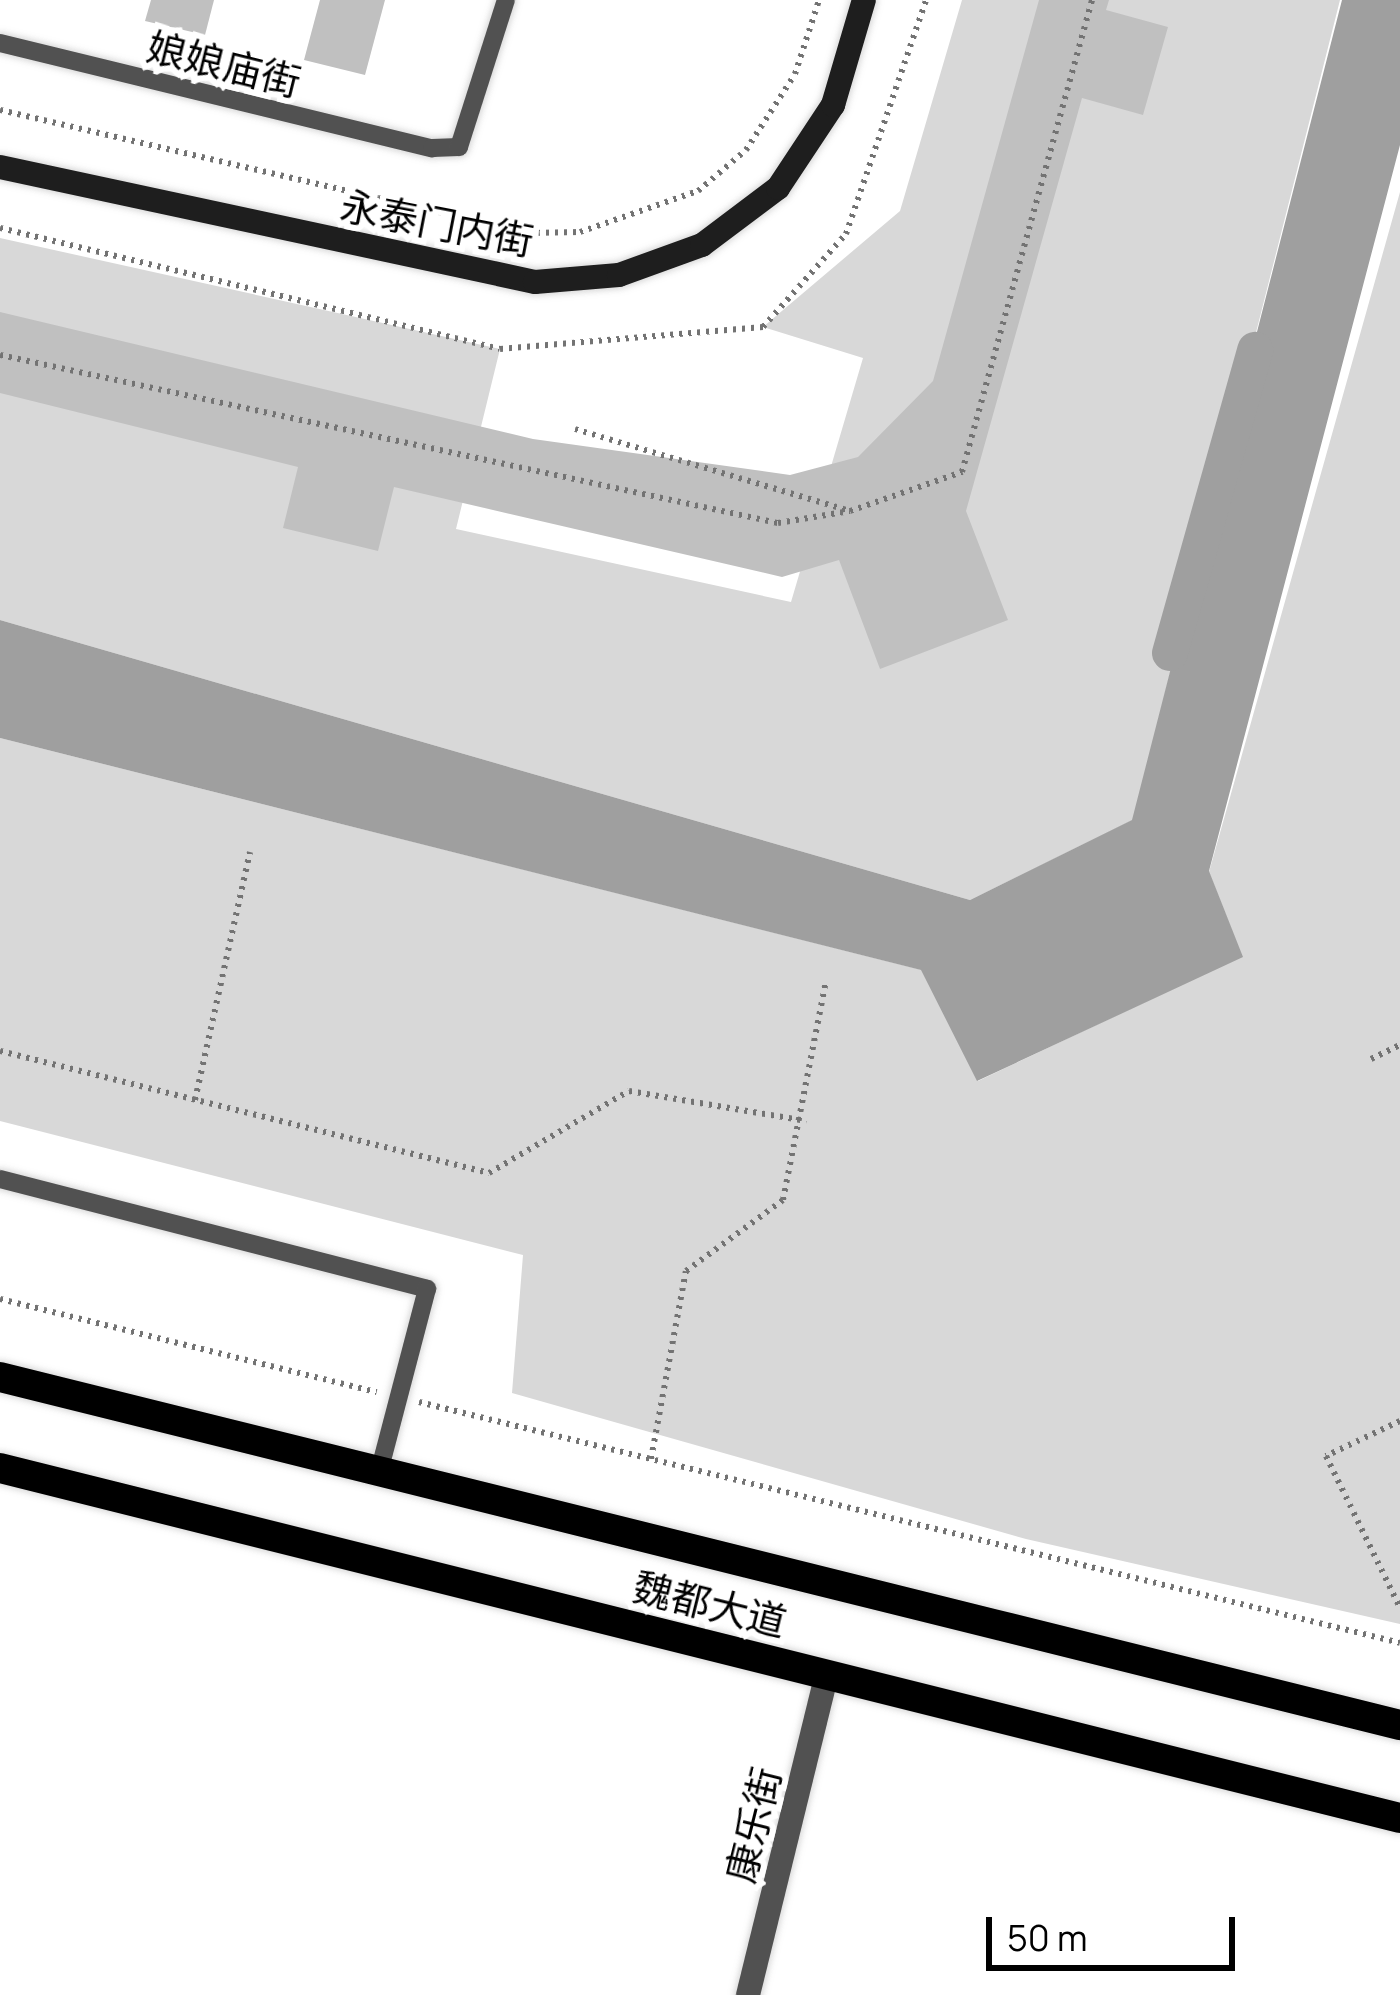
<!DOCTYPE html>
<html>
<head>
<meta charset="utf-8">
<style>
	body { margin:0 }
	#map { position:relative; width:1400px; height:1995px; overflow:hidden; background:#fff; font-family:Manrope,"Noto Sans SC",sans-serif }
	div>[style] { position:absolute }
	.green>* { inset:0; background:#d8d8d8 }
	.water>* { inset:0; background:#9f9f9f }
	.canal>* { height:36px; margin:-18px; padding:0 18px; transform-origin:18px; border-radius:18px; background:#9f9f9f }
	.building>* { inset:0; background:#c0c0c0 }
	.path>* { height:6px; margin-top:-3px; transform-origin:0; background:repeating-linear-gradient(90deg,#737373 0 3px,transparent 0 9px) }
	.roads { filter:drop-shadow(0 0 3px #dbdbdb) drop-shadow(0 0 3px #dbdbdb) }
	.service>* { height:18px; margin:-9px; padding:0 9px; transform-origin:9px; border-radius:9px; background:#515151 }
	.minor>* { height:24px; margin:-12px; padding:0 12px; transform-origin:12px; border-radius:12px; background:#515151 }
	.secondary>* { height:24px; margin:-12px; padding:0 12px; transform-origin:12px; border-radius:12px; background:#1e1e1e }
	.primary>* { height:30px; margin:-15px; padding:0 15px; transform-origin:15px; border-radius:15px; background:#000 }
	span { translate:-50% -50%; white-space:nowrap; text-align:center; line-height:1.15; -webkit-text-stroke:12px #fff; paint-order:stroke }
	.street-label { font-size:39px; color:#000 }
	.scale { position:absolute; left:986px; top:1917px; width:249px; height:54px; box-sizing:border-box; border:6px solid #000; border-top:0; padding-left:15px; font-size:36px; line-height:42px; white-space:nowrap; color:#000; -webkit-text-stroke:9px #fff; paint-order:stroke }
</style>
</head>
<body>
<div id="map">
	<div class="green">
		<i style="clip-path:polygon(962px 0,1340px 0,1133px 820px,970px 900px,0 620px,0 238px,500px 349px,456px 529px,791px 602px,863px 358px,763px 327px,900px 211px)"></i>
		<i style="clip-path:polygon(1400px 192px,1400px 1624px,1026px 1539px,512px 1393px,523px 1255px,0 1121px,0 738px,922px 970px,978px 1081px,1242px 956px,1209px 872px)"></i>
	</div>
	<div class="water">
		<i style="clip-path:polygon(1342px 0,1400px 0,1400px 145px,1209px 871px,1243px 957px,977px 1081px,921px 970px,0 738px,0 620px,970px 900px,1132px 820px)"></i>
	</div>
	<div class="canal">
		<i style="left:1170px;top:653px;width:315px;rotate:-74.3deg"></i>
	</div>
	<div class="building">
		<i style="clip-path:polygon(151px 0,214px 0,205px 35px,145px 21px)"></i>
		<i style="clip-path:polygon(320px 0,385px 0,365px 75px,304px 60px)"></i>
		<i style="clip-path:polygon(1039px 0,1109px 0,1106px 10px,1168px 27px,1143px 115px,1082px 98px,966px 511px,1008px 620px,880px 669px,839px 560px,782px 577px,394px 487px,378px 551px,283px 528px,298px 467px,0 393px,0 312px,533px 439px,790px 475px,858px 457px,933px 381px)"></i>
	</div>
	<div class="path">
		<i style="left:0;top:110px;width:542px;rotate:13.11deg"></i>
		<i style="left:528px;top:233px;width:52px;rotate:-1.1deg"></i>
		<i style="left:580px;top:232px;width:125px;rotate:-19.2deg"></i>
		<i style="left:698px;top:191px;width:63px;rotate:-40.5deg"></i>
		<i style="left:746px;top:150px;width:90px;rotate:-57.2deg"></i>
		<i style="left:795px;top:74px;width:78px;rotate:-72deg"></i>
		<i style="left:0;top:228px;width:514px;rotate:13.6deg"></i>
		<i style="left:500px;top:349px;width:264px;rotate:-4.8deg"></i>
		<i style="left:763px;top:327px;width:125px;rotate:-48.3deg"></i>
		<i style="left:846px;top:234px;width:247px;rotate:-71.1deg"></i>
		<i style="left:0;top:355px;width:796px;rotate:12.19deg"></i>
		<i style="left:778px;top:523px;width:73px;rotate:-9.5deg"></i>
		<i style="left:850px;top:511px;width:119px;rotate:-19.2deg"></i>
		<i style="left:962px;top:472px;width:490px;rotate:-74.6deg"></i>
		<i style="left:575px;top:429px;width:283px;rotate:16.6deg"></i>
		<i style="left:0;top:1051px;width:504px;rotate:14.01deg"></i>
		<i style="left:489px;top:1173px;width:162px;rotate:-30.4deg"></i>
		<i style="left:629px;top:1091px;width:180px;rotate:9.6deg"></i>
		<i style="left:1371px;top:1059px;width:32px;rotate:-26deg"></i>
		<i style="left:195px;top:1100px;width:254px;rotate:-77.5deg"></i>
		<i style="left:0;top:1299px;width:388px;rotate:13.9deg"></i>
		<i style="left:419px;top:1402px;width:1010px;rotate:13.8deg"></i>
		<i style="left:1400px;top:1421px;width:82px;rotate:154.7deg"></i>
		<i style="left:1326px;top:1456px;width:169px;rotate:64deg"></i>
		<i style="left:651px;top:1459px;width:191px;rotate:-79.5deg"></i>
		<i style="left:686px;top:1271px;width:120px;rotate:-36.2deg"></i>
		<i style="left:783px;top:1200px;width:223px;rotate:-78.9deg"></i>
		<i style="left:750px;top:1625px;width:28px;rotate:-73deg"></i>
	</div>
	<div class="roads">
		<div class="service">
			<i style="left:0;top:43px;width:445px;rotate:13.7deg"></i>
			<i style="left:432px;top:148px;width:27px;rotate:-2deg"></i>
			<i style="left:459px;top:147px;width:154px;rotate:-72.3deg"></i>
			<i style="left:0;top:1179px;width:441px;rotate:14.4deg"></i>
			<i style="left:427px;top:1289px;width:189px;rotate:104.7deg"></i>
		</div>
		<div class="minor">
			<i style="left:748px;top:1995px;width:332px;rotate:-76.2deg"></i>
		</div>
		<div class="secondary">
			<i style="left:0;top:167px;width:547px;rotate:12.13deg"></i>
			<i style="left:535px;top:282px;width:84px;rotate:-4.8deg"></i>
			<i style="left:619px;top:275px;width:88px;rotate:-19.9deg"></i>
			<i style="left:702px;top:245px;width:95px;rotate:-36.9deg"></i>
			<i style="left:778px;top:188px;width:100px;rotate:-56.5deg"></i>
			<i style="left:833px;top:105px;width:109px;rotate:-73.6deg"></i>
		</div>
		<div class="primary">
			<i style="left:0;top:1377px;width:1443px;rotate:13.96deg"></i>
			<i style="left:0;top:1468px;width:1443px;rotate:14.04deg"></i>
		</div>
	</div>
	<div class="street-label">
		<span style="left:224px;top:64px;rotate:14deg">娘娘庙街</span>
		<span style="left:437px;top:223px;rotate:11deg">永泰门内街</span>
		<span style="left:710px;top:1604px;rotate:14deg">魏都大道</span>
		<span style="left:753px;top:1825px;rotate:-76deg">康乐街</span>
	</div>
	<div class="scale">50 m</div>
</div>
</body>
</html>
